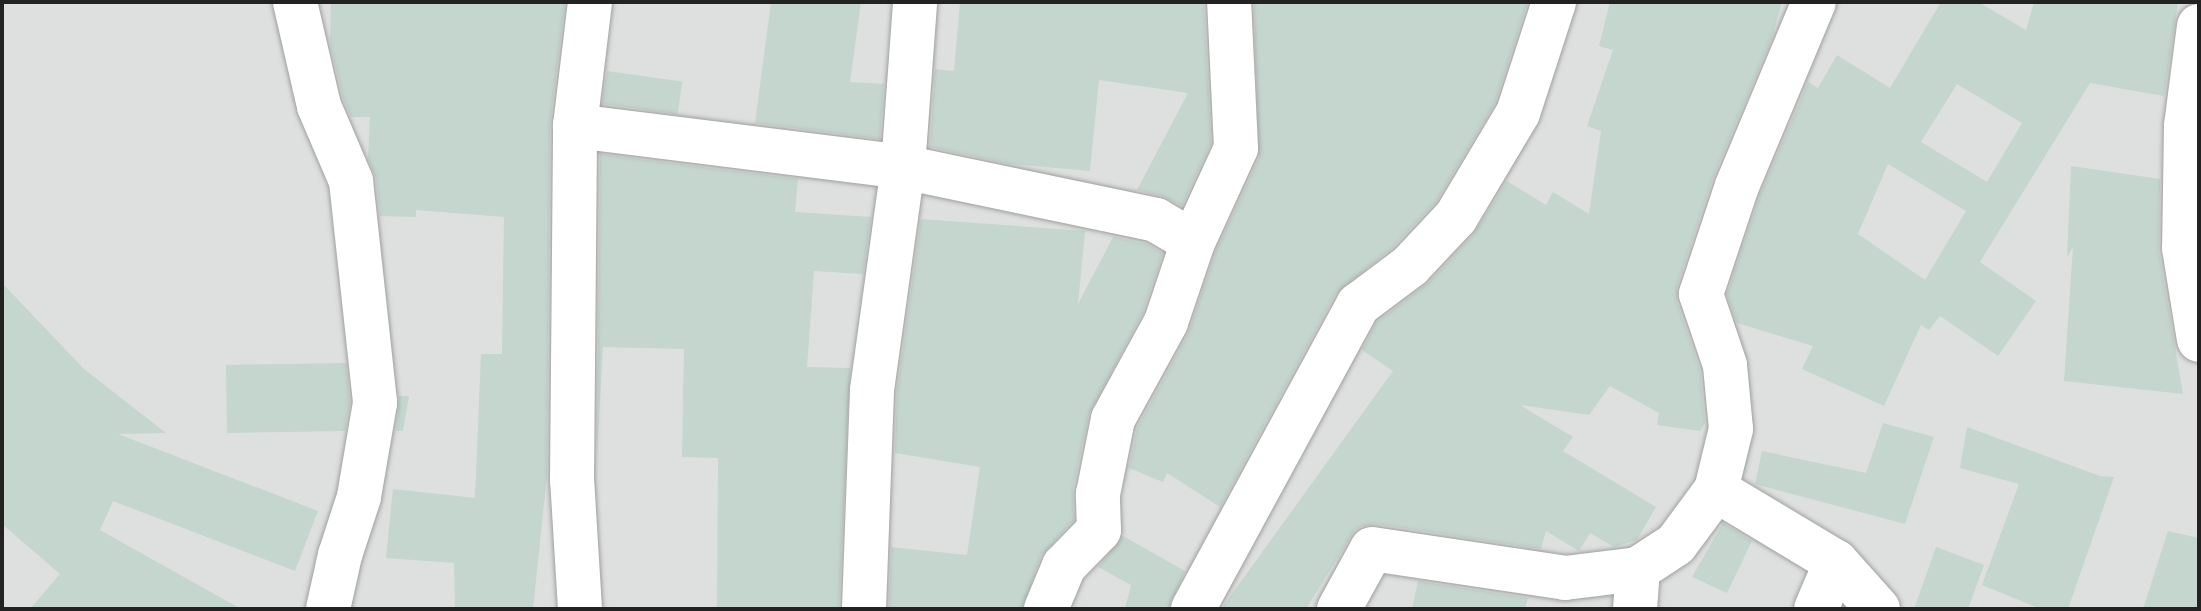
<!DOCTYPE html>
<html>
<head>
<meta charset="utf-8">
<style>
	body { margin:0 }
	#map { position:relative; width:2201px; height:611px; overflow:hidden; background:#e8f3f0; font-family:Barlow,sans-serif }
	div>[style] { position:absolute }
	.residential>* { inset:0; background:#dee0df; transform-origin:0 0 }
	.building>* { inset:0; background:#c4d6ce; transform-origin:0 0 }
	.roads { filter:drop-shadow(0 0 2px #9f9f9f) drop-shadow(0 0 2px #9f9f9f) }
	.minor>* { height:44px; margin:-22px; padding:0 22px; transform-origin:22px; border-radius:22px; background:#fff }
	span { translate:-50% -50%; white-space:nowrap; text-align:center; line-height:1.15; -webkit-text-stroke:7px #fff; paint-order:stroke }
	.frame { position:absolute; inset:0; border:4px solid #222; pointer-events:none }
</style>
</head>
<body>
<div id="map">
	<div class="residential">
		<i style="left:2px;top:2px;width:2197px;height:607px"></i>
	</div>
	<div class="building">
		<i style="clip-path:polygon(331px 2px,565px 2px,550px 126px,547px 475px,533px 609px,455px 609px,454px 563px,386px 558px,393px 489px,475px 498px,481px 354px,502px 354px,504px 217px,416px 210px,416px 217px,380px 216px,376px 178px,368px 158px,370px 117px,351px 117px,343px 98px,330px 42px)"></i>
		<i style="clip-path:polygon(771px 2px,861px 2px,850px 82px,884px 84px,880px 139px,755px 123px)"></i>
		<i style="clip-path:polygon(960px 2px,1204px 2px,1211px 143px,1182px 206px,1162px 196px,1137px 190px,1188px 93px,1099px 80px,1090px 171px,1010px 164px,930px 147px,935px 69px,954px 71px)"></i>
		<i style="clip-path:polygon(1254px 2px,1528px 2px,1495px 103px,1436px 202px,1393px 247px,1336px 293px,1220px 507px,1167px 473px,1163px 482px,1129px 468px,1137px 428px,1188px 334px,1216px 251px,1259px 158px)"></i>
		<i style="clip-path:polygon(1610px 2px,1782px 2px,1772px 38px,1713px 178px,1677px 286px,1677px 302px,1700px 370px,1705px 423px,1700px 431px,1657px 425px,1659px 413px,1610px 386px,1589px 415px,1520px 405px,1573px 437px,1563px 451px,1656px 507px,1637px 540px,1614px 547px,1590px 533px,1579px 551px,1546px 531px,1541px 549px,1376px 524px,1362px 526px,1355px 530px,1306px 609px,1221px 609px,1393px 371px,1362px 350px,1377px 322px,1428px 283px,1474px 234px,1507px 181px,1546px 205px,1553px 192px,1589px 214px,1601px 131px,1587px 126px,1613px 50px,1599px 46px)"></i>
		<i style="clip-path:polygon(evenodd,1941px 2px,1978px 2px,2026px 30px,2034px 2px,2178px 2px,2164px 96px,2090px 83px,1980px 262px,2036px 301px,1998px 356px,1940px 316px,1929px 330px,1921px 325px,1884px 406px,1802px 369px,1813px 346px,1737px 323px,1727px 294px,1760px 195px,1808px 82px,1818px 88px,1837px 55px,1890px 88px,1941px 2px,1957px 84px,2022px 123px,1987px 182px,1921px 142px,1957px 84px,1941px 2px,1888px 164px,1966px 211px,1925px 280px,1858px 234px,1888px 164px)"></i>
		<i style="left:607px;top:71px;width:76px;height:33px;rotate:8deg"></i>
		<i style="clip-path:polygon(600px 154px,798px 179px,795px 212px,871px 217px,863px 274px,814px 271px,807px 367px,850px 368px,839px 609px,717px 609px,718px 458px,682px 457px,684px 349px,603px 347px,597px 455px)"></i>
		<i style="clip-path:polygon(2071px 166px,2160px 179px,2159px 252px,2183px 394px,2064px 381px,2073px 247px,2067px 257px)"></i>
		<i style="clip-path:polygon(921px 219px,1085px 231px,1078px 304px,1113px 237px,1147px 244px,1163px 253px,1143px 312px,1089px 414px,1073px 489px,1074px 520px,1041px 556px,1022px 609px,889px 609px,891px 547px,967px 555px,980px 467px,895px 453px,897px 392px)"></i>
		<i style="clip-path:polygon(2px 283px,84px 369px,166px 433px,118px 434px,318px 511px,295px 571px,113px 501px,100px 530px,241px 609px,30px 609px,60px 574px,2px 524px)"></i>
		<i style="clip-path:polygon(346px 363px,350px 402px,345px 431px,227px 433px,226px 365px)"></i>
		<i style="clip-path:polygon(399px 396px,409px 396px,403px 431px,396px 431px)"></i>
		<i style="clip-path:polygon(1883px 423px,1934px 437px,1905px 524px,1755px 484px,1762px 451px,1866px 473px)"></i>
		<i style="clip-path:polygon(1967px 427px,2100px 476px,2114px 477px,2068px 609px,2041px 609px,1982px 585px,2019px 484px,1960px 468px)"></i>
		<i style="clip-path:polygon(1723px 523px,1752px 541px,1727px 593px,1692px 577px)"></i>
		<i style="clip-path:polygon(2168px 531px,2199px 538px,2199px 609px,2143px 609px)"></i>
		<i style="clip-path:polygon(1123px 536px,1185px 571px,1168px 609px,1125px 609px,1131px 585px,1098px 567px)"></i>
		<i style="clip-path:polygon(1936px 547px,1984px 565px,1968px 609px,1914px 609px)"></i>
		<i style="clip-path:polygon(1418px 581px,1528px 598px,1525px 609px,1412px 609px)"></i>
	</div>
	<div class="roads">
		<div class="minor">
			<i style="left:295px;top:2px;width:107px;rotate:77deg"></i>
			<i style="left:319px;top:106px;width:82px;rotate:66.9deg"></i>
			<i style="left:351px;top:181px;width:223px;rotate:83.8deg"></i>
			<i style="left:375px;top:403px;width:95px;rotate:99.7deg"></i>
			<i style="left:359px;top:497px;width:61px;rotate:108.1deg"></i>
			<i style="left:340px;top:555px;width:55px;rotate:102.5deg"></i>
			<i style="left:2199px;top:26px;width:101px;rotate:97.4deg"></i>
			<i style="left:2186px;top:126px;width:122px;rotate:90.9deg"></i>
			<i style="left:2184px;top:248px;width:93px;rotate:80.7deg"></i>
			<i style="left:575px;top:126px;width:331px;rotate:7.1deg"></i>
			<i style="left:903px;top:167px;width:258px;rotate:11.8deg"></i>
			<i style="left:1156px;top:220px;width:43px;rotate:30.7deg"></i>
			<i style="left:1716px;top:490px;width:140px;rotate:31deg"></i>
			<i style="left:1836px;top:562px;width:63px;rotate:48.2deg"></i>
			<i style="left:580px;top:609px;width:129px;rotate:-93.5deg"></i>
			<i style="left:572px;top:480px;width:354px;rotate:-89.5deg"></i>
			<i style="left:575px;top:126px;width:125px;rotate:-83.1deg"></i>
			<i style="left:864px;top:609px;width:219px;rotate:-87.9deg"></i>
			<i style="left:872px;top:390px;width:225px;rotate:-82.1deg"></i>
			<i style="left:903px;top:167px;width:165px;rotate:-85.8deg"></i>
			<i style="left:1046px;top:609px;width:47px;rotate:-67.3deg"></i>
			<i style="left:1064px;top:566px;width:50px;rotate:-45.8deg"></i>
			<i style="left:1099px;top:530px;width:36px;rotate:-92deg"></i>
			<i style="left:1098px;top:494px;width:76px;rotate:-78.7deg"></i>
			<i style="left:1113px;top:419px;width:111px;rotate:-61.3deg"></i>
			<i style="left:1166px;top:322px;width:84px;rotate:-71.4deg"></i>
			<i style="left:1193px;top:242px;width:103px;rotate:-65.4deg"></i>
			<i style="left:1236px;top:148px;width:146px;rotate:-92.7deg"></i>
			<i style="left:1193px;top:609px;width:346px;rotate:-61.5deg"></i>
			<i style="left:1358px;top:305px;width:65px;rotate:-36.9deg"></i>
			<i style="left:1410px;top:266px;width:67px;rotate:-46.8deg"></i>
			<i style="left:1456px;top:217px;width:121px;rotate:-59.2deg"></i>
			<i style="left:1518px;top:113px;width:117px;rotate:-72deg"></i>
			<i style="left:1339px;top:609px;width:68px;rotate:-61.2deg"></i>
			<i style="left:1372px;top:549px;width:195px;rotate:8.5deg"></i>
			<i style="left:1565px;top:578px;width:74px;rotate:-7deg"></i>
			<i style="left:1638px;top:569px;width:45px;rotate:-33.3deg"></i>
			<i style="left:1676px;top:544px;width:67px;rotate:-53.5deg"></i>
			<i style="left:1716px;top:490px;width:63px;rotate:-76.2deg"></i>
			<i style="left:1731px;top:429px;width:64px;rotate:-95.4deg"></i>
			<i style="left:1725px;top:365px;width:75px;rotate:-108.7deg"></i>
			<i style="left:1701px;top:294px;width:114px;rotate:-71.6deg"></i>
			<i style="left:1737px;top:186px;width:199px;rotate:-67.3deg"></i>
			<i style="left:1635px;top:609px;width:40px;rotate:-85.7deg"></i>
			<i style="left:1816px;top:609px;width:51px;rotate:-66.9deg"></i>
		</div>
	</div>
	<div class="frame"></div>
</div>
</body>
</html>
